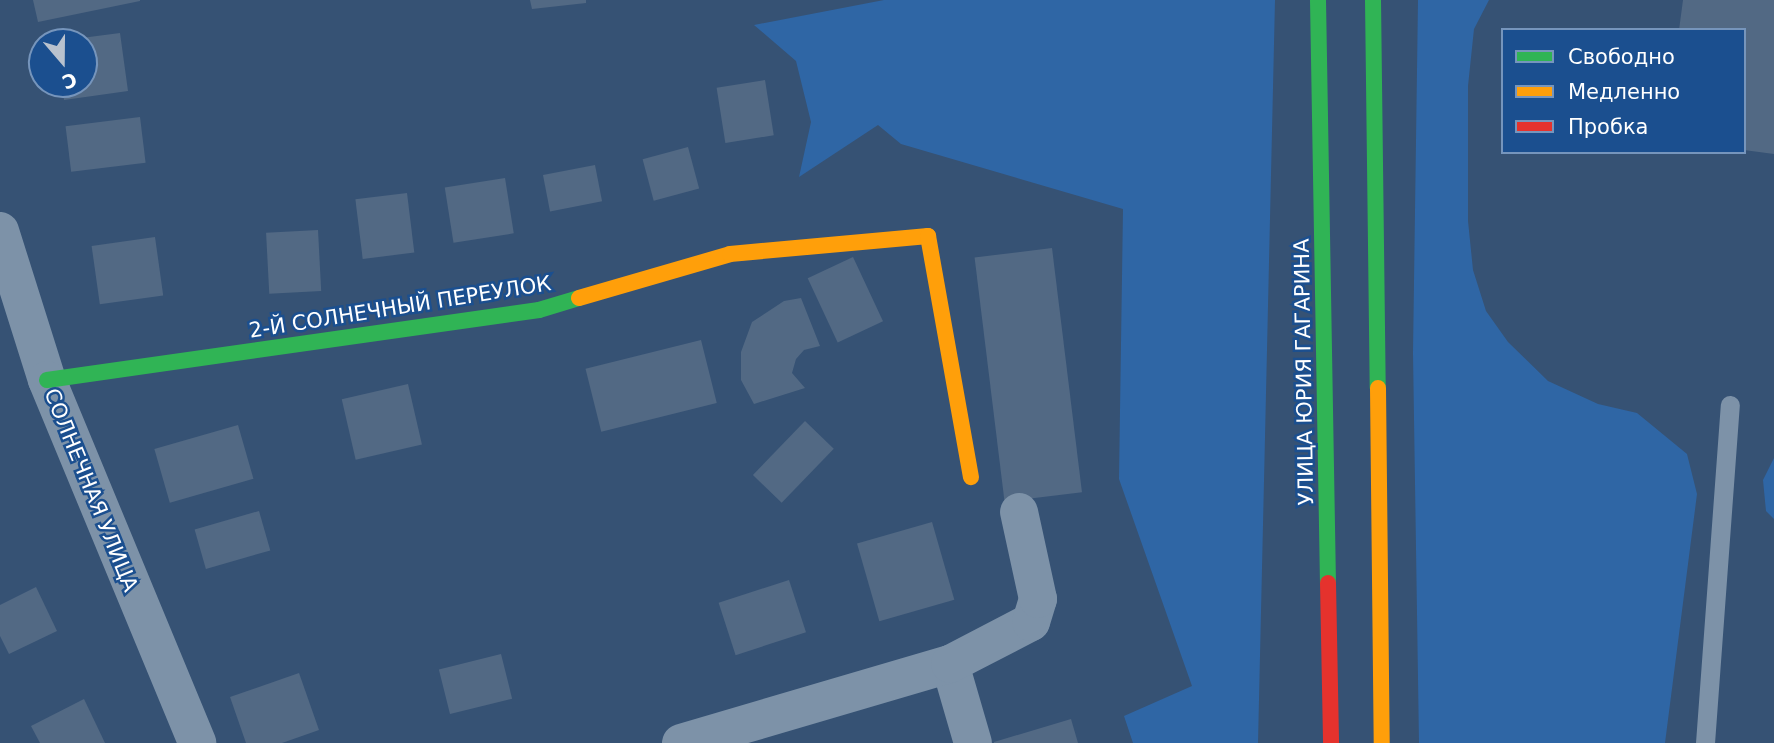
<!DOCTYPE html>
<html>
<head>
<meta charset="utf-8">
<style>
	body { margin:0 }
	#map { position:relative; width:1774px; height:743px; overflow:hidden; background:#365274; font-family:"DejaVu Sans",sans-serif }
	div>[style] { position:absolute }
	.green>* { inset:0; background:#2f66a5 }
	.building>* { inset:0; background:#526984; transform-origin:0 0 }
	.lane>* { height:19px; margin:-9.5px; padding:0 9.5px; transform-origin:9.5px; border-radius:9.5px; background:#7d92a8 }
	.street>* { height:38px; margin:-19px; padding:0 19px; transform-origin:19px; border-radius:19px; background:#7d92a8 }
	.fast>* { height:16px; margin:-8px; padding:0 8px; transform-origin:8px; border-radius:8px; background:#30b455 }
	.slow>* { height:16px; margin:-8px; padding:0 8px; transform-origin:8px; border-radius:8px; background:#ff9f0a }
	.jam>* { height:16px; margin:-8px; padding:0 8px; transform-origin:8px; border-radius:8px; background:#e5322d }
	span { translate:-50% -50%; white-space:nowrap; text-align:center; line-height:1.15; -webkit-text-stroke:5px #1b4f8f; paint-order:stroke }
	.street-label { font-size:21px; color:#fff }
	.legend { position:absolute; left:1501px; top:28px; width:245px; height:126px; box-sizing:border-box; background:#1b4f8f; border:2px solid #7695bc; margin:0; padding:9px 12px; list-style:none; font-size:21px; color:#fff }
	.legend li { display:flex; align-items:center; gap:14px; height:35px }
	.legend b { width:35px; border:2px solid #7695bc }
	.north { position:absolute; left:28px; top:28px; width:70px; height:70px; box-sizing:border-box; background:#1b4f8f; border:2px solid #7695bc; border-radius:50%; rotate:160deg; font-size:19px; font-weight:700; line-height:28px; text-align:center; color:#fff }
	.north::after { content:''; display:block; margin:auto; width:24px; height:32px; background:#b9c2ce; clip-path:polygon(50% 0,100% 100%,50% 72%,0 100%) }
</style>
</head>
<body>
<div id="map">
	<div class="green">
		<i style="clip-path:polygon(884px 0,1275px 0,1258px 743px,1133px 743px,1124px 716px,1192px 686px,1119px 479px,1123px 209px,901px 144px,878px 125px,799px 177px,811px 122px,796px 61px,754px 25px)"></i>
		<i style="clip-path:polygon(1418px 0,1489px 0,1474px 29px,1468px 86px,1468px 221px,1473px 270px,1486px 311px,1508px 342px,1548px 381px,1598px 404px,1637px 413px,1687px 454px,1697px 494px,1665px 743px,1419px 743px,1413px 353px)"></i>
		<i style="clip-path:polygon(1774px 458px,1774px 519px,1766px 511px,1763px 480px)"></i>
	</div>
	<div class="building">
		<i style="clip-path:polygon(33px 0,140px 0,140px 1px,38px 22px)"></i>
		<i style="clip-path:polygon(530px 0,586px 0,586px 3px,532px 9px)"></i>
		<i style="clip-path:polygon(1683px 0,1774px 0,1774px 154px,1744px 150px,1744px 30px,1679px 30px)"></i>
		<i style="clip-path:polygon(120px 33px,128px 91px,64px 100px,62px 84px,84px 84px,84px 42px,66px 40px)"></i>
		<i style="left:765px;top:80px;width:56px;height:49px;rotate:81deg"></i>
		<i style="left:140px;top:117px;width:46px;height:75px;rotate:83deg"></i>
		<i style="left:688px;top:147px;width:43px;height:47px;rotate:75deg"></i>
		<i style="left:595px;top:165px;width:37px;height:53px;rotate:79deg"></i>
		<i style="left:505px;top:178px;width:56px;height:61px;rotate:81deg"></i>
		<i style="left:407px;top:193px;width:60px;height:52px;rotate:83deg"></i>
		<i style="left:318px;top:230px;width:61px;height:52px;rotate:87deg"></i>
		<i style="left:155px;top:237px;width:59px;height:64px;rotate:82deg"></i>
		<i style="left:1052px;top:248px;width:246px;height:78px;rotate:83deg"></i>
		<i style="left:853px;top:257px;width:71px;height:50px;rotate:65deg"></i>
		<i style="clip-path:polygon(801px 298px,820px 346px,804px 350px,796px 359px,792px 373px,805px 388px,754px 404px,741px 380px,741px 352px,752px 322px,784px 301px)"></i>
		<i style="left:701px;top:340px;width:65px;height:119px;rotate:76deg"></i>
		<i style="left:408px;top:384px;width:62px;height:68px;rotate:77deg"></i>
		<i style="left:805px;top:421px;width:40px;height:75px;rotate:44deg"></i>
		<i style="left:238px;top:425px;width:56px;height:87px;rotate:74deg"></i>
		<i style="left:259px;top:511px;width:41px;height:67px;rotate:74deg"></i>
		<i style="left:932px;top:522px;width:81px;height:78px;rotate:74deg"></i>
		<i style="left:789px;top:580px;width:55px;height:74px;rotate:72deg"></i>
		<i style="clip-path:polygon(36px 587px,57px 631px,9px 654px,0 636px,0 605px)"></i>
		<i style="left:501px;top:654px;width:46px;height:64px;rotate:76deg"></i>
		<i style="clip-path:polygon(299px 673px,319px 730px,282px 743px,246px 743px,230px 697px)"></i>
		<i style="clip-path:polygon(84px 699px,105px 743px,40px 743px,31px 726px)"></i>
		<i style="clip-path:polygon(1071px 719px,1078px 743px,994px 743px,994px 742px)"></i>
	</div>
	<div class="lane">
		<i style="left:1705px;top:743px;width:339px;rotate:-85.8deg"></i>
	</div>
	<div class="street">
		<i style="left:0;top:231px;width:156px;rotate:72.5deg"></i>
		<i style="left:47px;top:380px;width:393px;rotate:67.5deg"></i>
		<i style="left:950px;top:664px;width:82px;rotate:73.8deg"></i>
		<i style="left:681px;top:743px;width:280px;rotate:-16.4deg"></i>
		<i style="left:950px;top:664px;width:91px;rotate:-27.4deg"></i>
		<i style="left:1031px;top:622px;width:24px;rotate:-73deg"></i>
		<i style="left:1038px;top:599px;width:89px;rotate:-102.3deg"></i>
	</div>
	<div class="fast">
		<i style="left:1318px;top:0;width:583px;rotate:89.02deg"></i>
		<i style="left:1373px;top:0;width:388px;rotate:89.3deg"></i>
		<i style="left:47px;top:380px;width:497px;rotate:-8.1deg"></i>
		<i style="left:539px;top:310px;width:42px;rotate:-16.7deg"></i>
	</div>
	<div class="slow">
		<i style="left:579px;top:298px;width:157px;rotate:-16.2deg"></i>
		<i style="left:730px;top:254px;width:199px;rotate:-5.2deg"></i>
		<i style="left:928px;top:236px;width:245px;rotate:79.9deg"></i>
		<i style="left:1378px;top:388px;width:355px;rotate:89.4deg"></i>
	</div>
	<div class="jam">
		<i style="left:1328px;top:583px;width:160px;rotate:88.9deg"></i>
	</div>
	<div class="street-label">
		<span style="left:400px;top:307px;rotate:-9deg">2-Й СОЛНЕЧНЫЙ ПЕРЕУЛОК</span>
		<span style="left:1304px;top:372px;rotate:-91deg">УЛИЦА ЮРИЯ ГАГАРИНА</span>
		<span style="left:91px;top:490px;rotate:68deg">СОЛНЕЧНАЯ УЛИЦА</span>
	</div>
	<ul class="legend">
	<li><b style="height:9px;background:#30b455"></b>Свободно</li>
	<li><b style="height:9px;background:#ff9f0a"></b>Медленно</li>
	<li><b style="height:9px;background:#e5322d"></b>Пробка</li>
	</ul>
	<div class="north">С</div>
</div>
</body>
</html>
